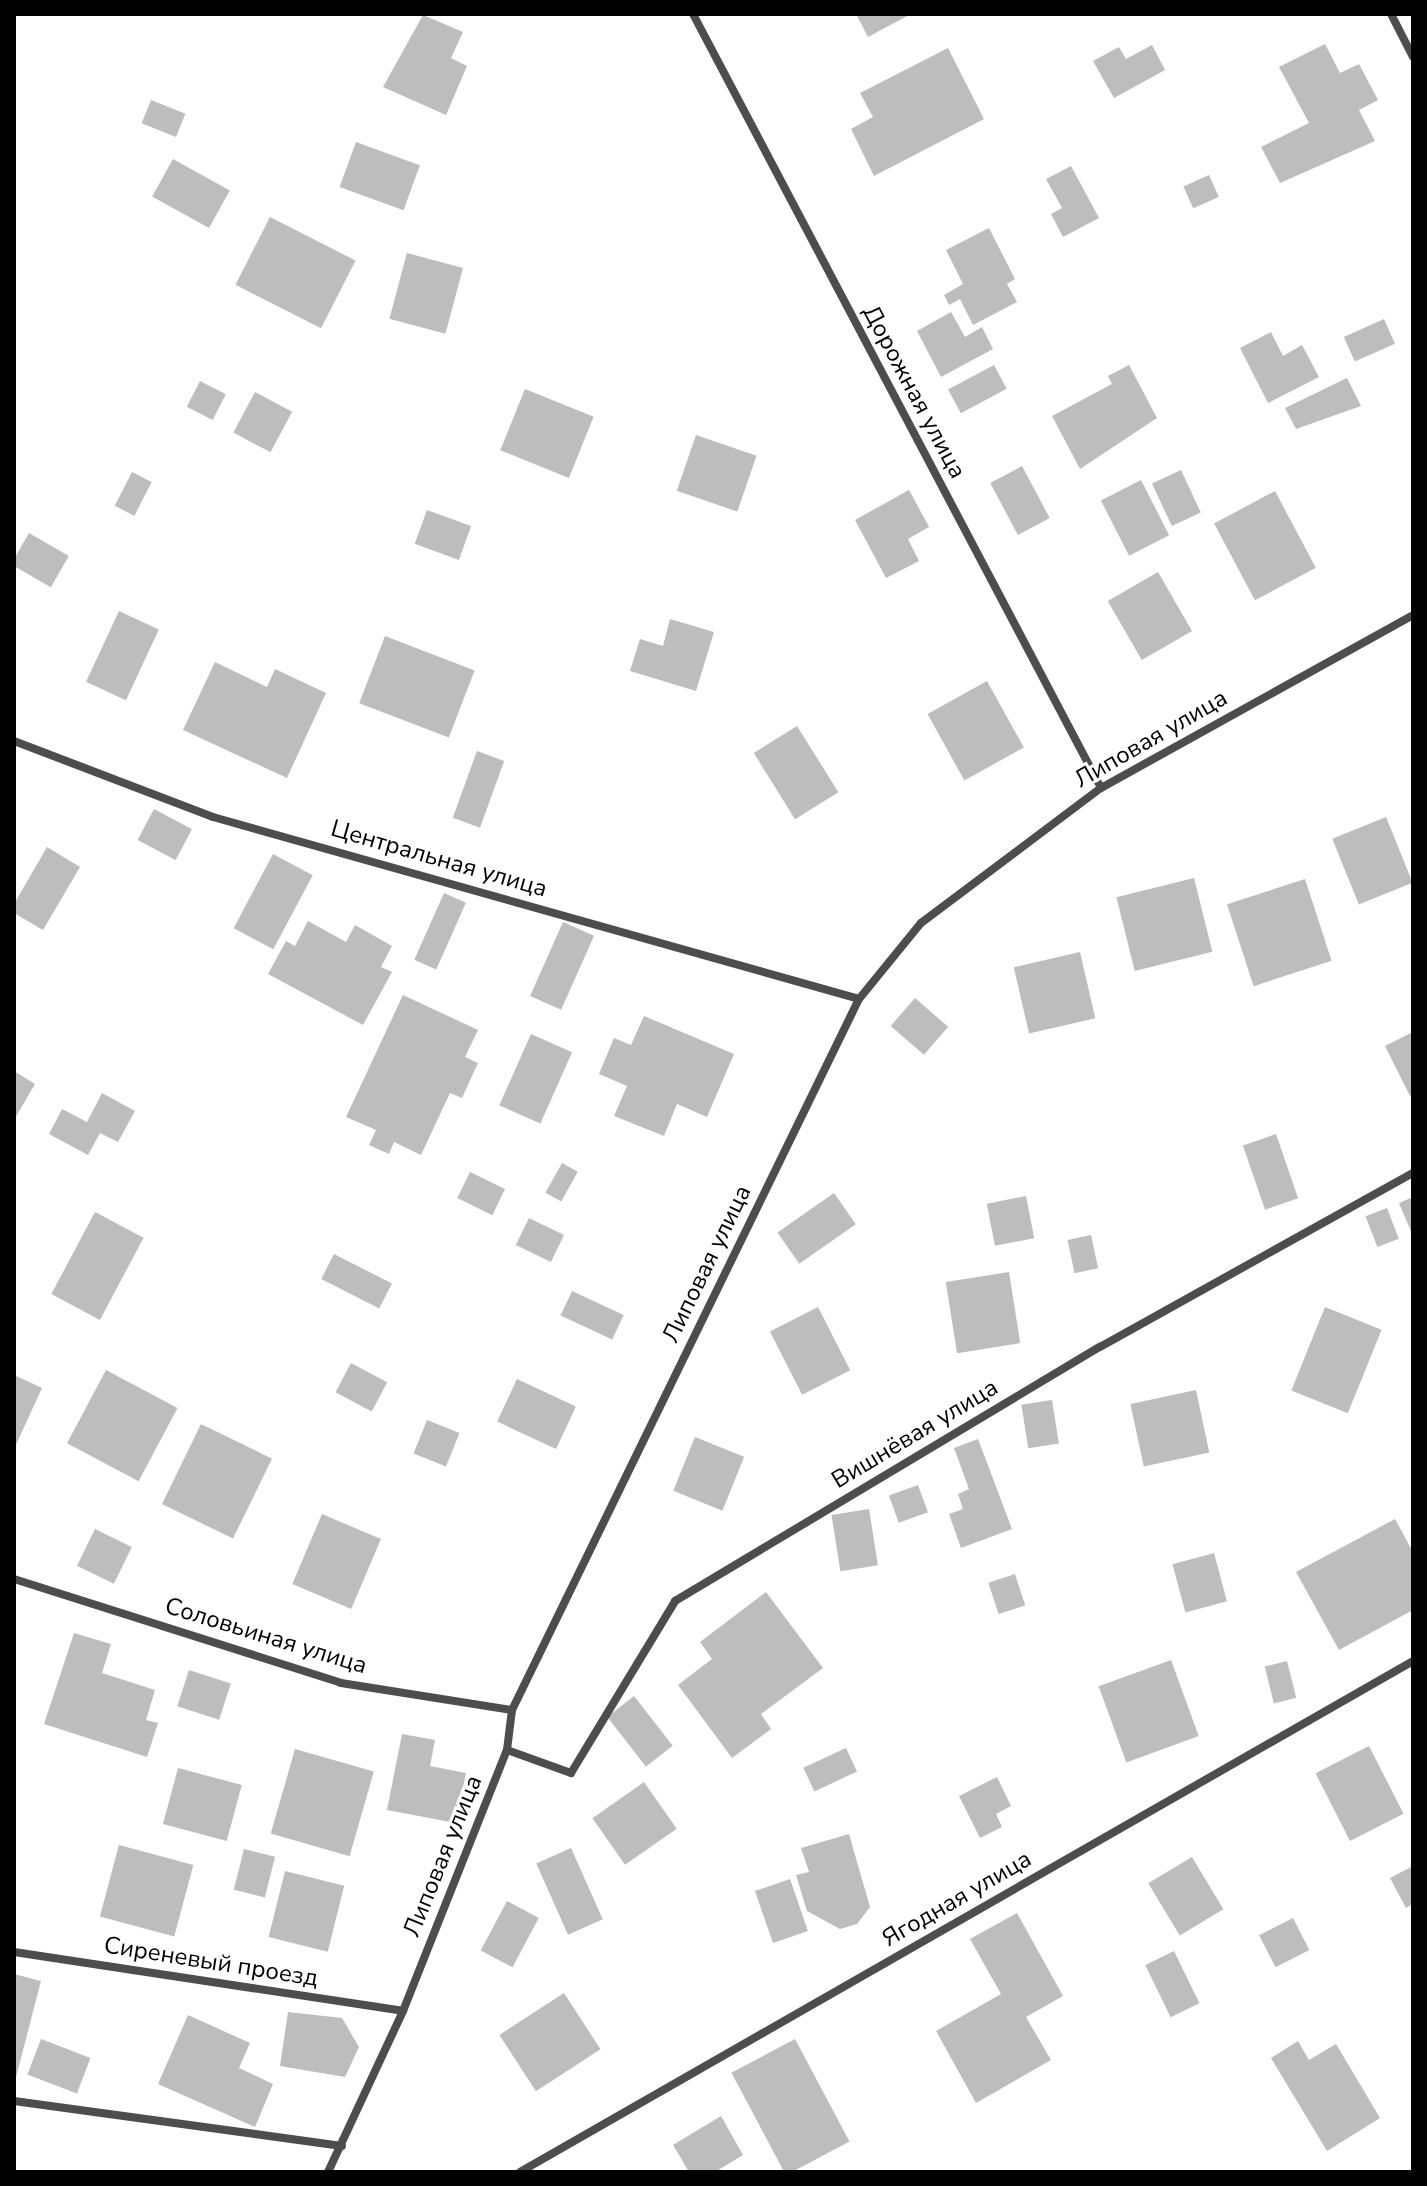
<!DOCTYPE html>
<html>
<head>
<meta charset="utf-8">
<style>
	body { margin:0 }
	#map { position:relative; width:1427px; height:2186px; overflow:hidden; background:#fff; font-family:"Nunito Sans",sans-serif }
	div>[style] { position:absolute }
	.building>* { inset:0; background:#bdbdbd; transform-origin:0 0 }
	.street>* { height:8px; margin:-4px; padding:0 4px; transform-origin:4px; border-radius:4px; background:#4d4d4d }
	span { translate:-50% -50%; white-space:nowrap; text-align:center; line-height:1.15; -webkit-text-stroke:6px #fff; paint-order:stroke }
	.street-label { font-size:24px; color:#000 }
	.frame { position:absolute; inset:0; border:16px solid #000; pointer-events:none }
</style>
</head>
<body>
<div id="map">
	<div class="building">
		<i style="clip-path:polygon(856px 14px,911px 14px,868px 37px)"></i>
		<i style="clip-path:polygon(423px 15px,463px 32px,451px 58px,467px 66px,446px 115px,383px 87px)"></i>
		<i style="clip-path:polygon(1325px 44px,1340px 73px,1359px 64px,1378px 100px,1359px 110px,1375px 141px,1280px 183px,1261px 147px,1309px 123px,1279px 67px)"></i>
		<i style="clip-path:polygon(1152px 45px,1165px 70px,1114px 98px,1093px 61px,1119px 47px,1126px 59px)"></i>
		<i style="clip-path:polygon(948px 48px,984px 119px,874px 176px,851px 129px,873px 117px,860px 93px)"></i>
		<i style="left:151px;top:100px;width:37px;height:25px;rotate:22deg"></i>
		<i style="left:356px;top:142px;width:68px;height:48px;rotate:20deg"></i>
		<i style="left:173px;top:159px;width:65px;height:43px;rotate:29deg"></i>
		<i style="clip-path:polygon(1071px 166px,1099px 218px,1063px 237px,1051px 214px,1062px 208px,1046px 179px)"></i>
		<i style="left:1209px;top:175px;width:24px;height:28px;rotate:66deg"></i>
		<i style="left:270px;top:217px;width:96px;height:76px;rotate:27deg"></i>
		<i style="clip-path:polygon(989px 228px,1015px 279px,1007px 284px,1017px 302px,973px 325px,960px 299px,949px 305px,944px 295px,963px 284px,946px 250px)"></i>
		<i style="left:407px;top:253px;width:58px;height:68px;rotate:15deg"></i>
		<i style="clip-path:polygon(951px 312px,965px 337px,982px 327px,993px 349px,941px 377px,917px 331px)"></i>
		<i style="left:1384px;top:319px;width:27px;height:44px;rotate:66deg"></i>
		<i style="clip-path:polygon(1271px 332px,1283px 356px,1302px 345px,1319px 377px,1268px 403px,1240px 348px)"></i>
		<i style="left:994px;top:365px;width:27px;height:52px;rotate:62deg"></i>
		<i style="clip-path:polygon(1129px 365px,1157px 418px,1080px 469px,1052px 416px,1112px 384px,1108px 376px)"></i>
		<i style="clip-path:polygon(1347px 378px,1361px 406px,1296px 429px,1285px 408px)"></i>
		<i style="left:200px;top:381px;width:29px;height:29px;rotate:27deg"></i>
		<i style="left:525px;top:389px;width:74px;height:66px;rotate:22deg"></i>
		<i style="left:255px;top:392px;width:42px;height:46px;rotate:28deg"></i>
		<i style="left:696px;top:435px;width:64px;height:59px;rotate:19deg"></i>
		<i style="left:1022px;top:466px;width:59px;height:36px;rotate:62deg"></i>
		<i style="left:1181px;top:470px;width:47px;height:32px;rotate:65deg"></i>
		<i style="left:132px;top:472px;width:22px;height:38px;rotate:27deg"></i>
		<i style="left:1141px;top:480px;width:62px;height:45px;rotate:63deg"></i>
		<i style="clip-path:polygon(909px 490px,929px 527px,908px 539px,919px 561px,886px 578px,855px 520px)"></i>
		<i style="left:1275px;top:491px;width:87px;height:69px;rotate:62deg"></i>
		<i style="left:427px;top:510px;width:47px;height:36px;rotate:20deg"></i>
		<i style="left:29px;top:533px;width:46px;height:36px;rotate:30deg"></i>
		<i style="left:1158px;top:572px;width:68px;height:58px;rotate:60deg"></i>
		<i style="left:119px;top:611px;width:44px;height:78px;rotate:25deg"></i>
		<i style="clip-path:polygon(670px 619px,714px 632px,696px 691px,630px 671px,640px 639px,663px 646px)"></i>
		<i style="left:385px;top:636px;width:96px;height:72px;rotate:21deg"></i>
		<i style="clip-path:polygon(215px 662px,267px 687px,275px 669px,326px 693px,287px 778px,183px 730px)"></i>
		<i style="left:987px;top:681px;width:76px;height:68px;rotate:61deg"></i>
		<i style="left:797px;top:726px;width:78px;height:51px;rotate:58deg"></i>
		<i style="left:477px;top:751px;width:29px;height:71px;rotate:20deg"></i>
		<i style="left:154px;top:809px;width:43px;height:35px;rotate:28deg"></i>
		<i style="left:1386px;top:817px;width:71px;height:58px;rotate:68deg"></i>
		<i style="clip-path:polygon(47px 847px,80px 867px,43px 930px,14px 913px,14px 904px)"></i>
		<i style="left:273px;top:854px;width:45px;height:84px;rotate:28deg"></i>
		<i style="left:1194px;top:878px;width:76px;height:80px;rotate:76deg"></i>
		<i style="left:1305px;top:879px;width:86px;height:82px;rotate:72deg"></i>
		<i style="left:444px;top:893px;width:24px;height:73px;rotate:24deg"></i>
		<i style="clip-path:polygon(308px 921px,346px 942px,355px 925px,392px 946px,381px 967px,392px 972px,363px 1025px,268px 974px,286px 941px,295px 946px)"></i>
		<i style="left:563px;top:922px;width:34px;height:81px;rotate:24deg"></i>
		<i style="left:1080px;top:952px;width:68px;height:68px;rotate:77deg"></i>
		<i style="clip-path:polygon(403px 995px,478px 1030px,465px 1057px,478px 1063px,462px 1098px,450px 1093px,421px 1155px,394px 1142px,389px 1154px,369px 1145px,376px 1130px,346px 1117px)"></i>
		<i style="left:915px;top:998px;width:44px;height:37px;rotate:41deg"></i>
		<i style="clip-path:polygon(644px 1016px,734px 1054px,707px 1117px,677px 1104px,664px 1136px,614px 1116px,627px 1086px,599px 1074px,614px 1038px,631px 1045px)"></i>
		<i style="clip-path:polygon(1413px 1032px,1413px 1094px,1410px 1096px,1385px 1046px)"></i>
		<i style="left:531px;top:1034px;width:45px;height:78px;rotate:24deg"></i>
		<i style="clip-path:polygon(14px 1071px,35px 1084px,14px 1120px)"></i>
		<i style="clip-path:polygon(102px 1093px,135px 1111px,118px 1142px,100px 1133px,88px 1155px,49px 1134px,62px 1109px,87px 1122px)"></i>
		<i style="left:1276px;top:1134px;width:68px;height:35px;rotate:71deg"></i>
		<i style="left:562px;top:1163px;width:18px;height:34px;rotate:29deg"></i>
		<i style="left:470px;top:1172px;width:39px;height:29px;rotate:26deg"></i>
		<i style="left:834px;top:1193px;width:38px;height:69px;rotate:55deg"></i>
		<i style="left:1026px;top:1196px;width:43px;height:40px;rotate:79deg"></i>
		<i style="clip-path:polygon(1413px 1197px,1413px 1236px,1399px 1203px)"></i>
		<i style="left:1387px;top:1208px;width:33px;height:23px;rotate:69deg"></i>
		<i style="left:95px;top:1212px;width:55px;height:93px;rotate:28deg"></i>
		<i style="left:529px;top:1218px;width:39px;height:30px;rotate:26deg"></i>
		<i style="left:1091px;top:1235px;width:34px;height:24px;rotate:78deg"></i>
		<i style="left:334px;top:1254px;width:65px;height:28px;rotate:27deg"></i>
		<i style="left:1009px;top:1272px;width:72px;height:64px;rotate:81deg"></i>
		<i style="left:572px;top:1291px;width:57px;height:27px;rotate:25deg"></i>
		<i style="left:818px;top:1307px;width:71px;height:54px;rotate:63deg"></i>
		<i style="left:1325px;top:1307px;width:61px;height:90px;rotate:22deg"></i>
		<i style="left:351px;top:1363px;width:41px;height:33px;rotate:28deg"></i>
		<i style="left:106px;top:1370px;width:81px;height:83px;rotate:28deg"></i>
		<i style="clip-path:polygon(14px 1375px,42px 1388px,14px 1449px)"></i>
		<i style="left:517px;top:1379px;width:65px;height:47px;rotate:25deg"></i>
		<i style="left:1196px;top:1390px;width:64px;height:67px;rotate:78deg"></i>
		<i style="left:1052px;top:1400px;width:44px;height:31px;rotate:81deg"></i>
		<i style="left:427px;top:1420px;width:35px;height:36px;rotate:22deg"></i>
		<i style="left:201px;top:1424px;width:79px;height:89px;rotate:26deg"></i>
		<i style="left:695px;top:1437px;width:53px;height:58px;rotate:22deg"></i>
		<i style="clip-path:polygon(978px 1439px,1012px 1529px,961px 1548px,949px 1514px,963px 1509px,958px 1494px,969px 1489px,954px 1448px)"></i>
		<i style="left:918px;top:1485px;width:29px;height:31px;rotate:70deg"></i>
		<i style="left:869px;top:1509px;width:57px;height:38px;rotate:81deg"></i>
		<i style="left:322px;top:1514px;width:64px;height:76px;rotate:23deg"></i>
		<i style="clip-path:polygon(1395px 1519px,1413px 1552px,1413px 1610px,1339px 1650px,1296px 1572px)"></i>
		<i style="left:95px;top:1529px;width:41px;height:41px;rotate:26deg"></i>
		<i style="left:1214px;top:1553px;width:50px;height:43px;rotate:75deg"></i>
		<i style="left:1015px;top:1574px;width:33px;height:28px;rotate:72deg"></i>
		<i style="clip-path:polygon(766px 1592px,823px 1668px,761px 1714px,771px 1729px,732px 1758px,678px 1685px,712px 1659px,700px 1642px)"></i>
		<i style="clip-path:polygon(74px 1633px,111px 1644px,102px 1673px,155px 1690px,146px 1720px,158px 1723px,147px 1757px,44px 1724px)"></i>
		<i style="left:1171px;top:1660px;width:81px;height:77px;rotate:70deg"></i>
		<i style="left:1287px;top:1661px;width:38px;height:23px;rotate:76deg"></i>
		<i style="left:189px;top:1670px;width:44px;height:38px;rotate:18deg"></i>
		<i style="left:634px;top:1696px;width:63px;height:34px;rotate:52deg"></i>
		<i style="clip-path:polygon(402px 1734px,435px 1740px,430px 1766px,466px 1773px,456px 1823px,387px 1810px)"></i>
		<i style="left:1369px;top:1746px;width:76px;height:60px;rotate:63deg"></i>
		<i style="left:846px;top:1748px;width:26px;height:47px;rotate:65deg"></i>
		<i style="left:295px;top:1749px;width:82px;height:88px;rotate:16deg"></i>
		<i style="left:178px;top:1768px;width:66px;height:58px;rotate:15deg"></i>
		<i style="clip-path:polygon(997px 1777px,1011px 1806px,996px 1814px,1002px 1827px,980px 1838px,959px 1796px)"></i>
		<i style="left:644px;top:1782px;width:57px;height:63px;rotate:55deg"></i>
		<i style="clip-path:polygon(849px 1834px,870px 1907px,857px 1924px,840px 1929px,807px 1911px,796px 1875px,809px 1872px,801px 1848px)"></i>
		<i style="left:119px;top:1845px;width:77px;height:74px;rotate:15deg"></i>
		<i style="left:571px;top:1848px;width:78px;height:38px;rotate:66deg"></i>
		<i style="left:244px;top:1849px;width:32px;height:42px;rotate:14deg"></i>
		<i style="left:1192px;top:1857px;width:61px;height:51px;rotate:59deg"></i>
		<i style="clip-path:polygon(1413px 1866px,1413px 1904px,1406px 1908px,1390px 1878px)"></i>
		<i style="left:285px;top:1871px;width:61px;height:68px;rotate:14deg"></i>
		<i style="left:790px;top:1879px;width:55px;height:37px;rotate:71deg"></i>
		<i style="left:507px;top:1901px;width:36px;height:56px;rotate:28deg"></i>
		<i style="clip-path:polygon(1017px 1913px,1063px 1996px,1026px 2017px,1051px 2060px,976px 2103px,936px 2031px,1001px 1994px,970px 1939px)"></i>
		<i style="left:1293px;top:1918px;width:36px;height:38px;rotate:63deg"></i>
		<i style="left:1174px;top:1951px;width:58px;height:32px;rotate:64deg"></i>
		<i style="clip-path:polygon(14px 1974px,41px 1981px,15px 2081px,14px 2081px)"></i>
		<i style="left:564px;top:1993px;width:67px;height:77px;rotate:57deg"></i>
		<i style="clip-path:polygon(288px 2012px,342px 2018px,359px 2047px,345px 2077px,280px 2066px)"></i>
		<i style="clip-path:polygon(188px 2015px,250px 2043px,239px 2068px,273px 2084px,255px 2127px,158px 2084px)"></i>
		<i style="left:41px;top:2039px;width:53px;height:38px;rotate:21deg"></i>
		<i style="left:795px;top:2039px;width:116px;height:72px;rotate:62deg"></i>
		<i style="clip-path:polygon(1298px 2041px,1309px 2060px,1336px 2044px,1380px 2118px,1327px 2151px,1271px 2058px)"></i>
		<i style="clip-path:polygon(721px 2116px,743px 2155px,715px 2172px,689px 2172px,673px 2145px)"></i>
	</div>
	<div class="street">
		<i style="left:693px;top:14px;width:875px;rotate:62.2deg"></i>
		<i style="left:1391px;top:14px;width:48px;rotate:62.9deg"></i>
		<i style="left:14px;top:741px;width:213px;rotate:20.9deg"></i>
		<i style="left:213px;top:817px;width:671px;rotate:15.73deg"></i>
		<i style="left:14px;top:1579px;width:343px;rotate:17.6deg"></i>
		<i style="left:341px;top:1683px;width:173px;rotate:9deg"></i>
		<i style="left:507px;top:1750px;width:68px;rotate:19.8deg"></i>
		<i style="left:571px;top:1773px;width:201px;rotate:-58.8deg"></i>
		<i style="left:675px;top:1601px;width:495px;rotate:-30.9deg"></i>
		<i style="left:1100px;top:1347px;width:358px;rotate:-29.1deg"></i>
		<i style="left:14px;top:1952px;width:393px;rotate:8.6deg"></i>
		<i style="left:14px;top:2101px;width:331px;rotate:7.8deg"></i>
		<i style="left:328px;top:2172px;width:178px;rotate:-65deg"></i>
		<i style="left:403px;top:2011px;width:281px;rotate:-68.3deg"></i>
		<i style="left:507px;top:1750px;width:40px;rotate:-82.9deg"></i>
		<i style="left:512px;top:1710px;width:791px;rotate:-63.99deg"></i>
		<i style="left:859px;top:999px;width:98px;rotate:-50.8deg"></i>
		<i style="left:921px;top:923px;width:225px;rotate:-36.9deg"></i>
		<i style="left:1101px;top:788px;width:357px;rotate:-29deg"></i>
		<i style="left:520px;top:2172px;width:1029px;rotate:-29.78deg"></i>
	</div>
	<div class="street-label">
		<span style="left:914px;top:392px;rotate:62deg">Дорожная улица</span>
		<span style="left:1151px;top:739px;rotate:-30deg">Липовая улица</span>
		<span style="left:439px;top:859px;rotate:16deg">Центральная улица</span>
		<span style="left:707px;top:1264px;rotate:-64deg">Липовая улица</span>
		<span style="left:915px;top:1434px;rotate:-31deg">Вишнёвая улица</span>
		<span style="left:266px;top:1636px;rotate:17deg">Соловьиная улица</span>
		<span style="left:443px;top:1856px;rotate:-68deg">Липовая улица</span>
		<span style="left:957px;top:1899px;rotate:-30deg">Ягодная улица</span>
		<span style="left:211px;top:1962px;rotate:9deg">Сиреневый проезд</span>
	</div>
	<div class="frame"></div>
</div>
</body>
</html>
